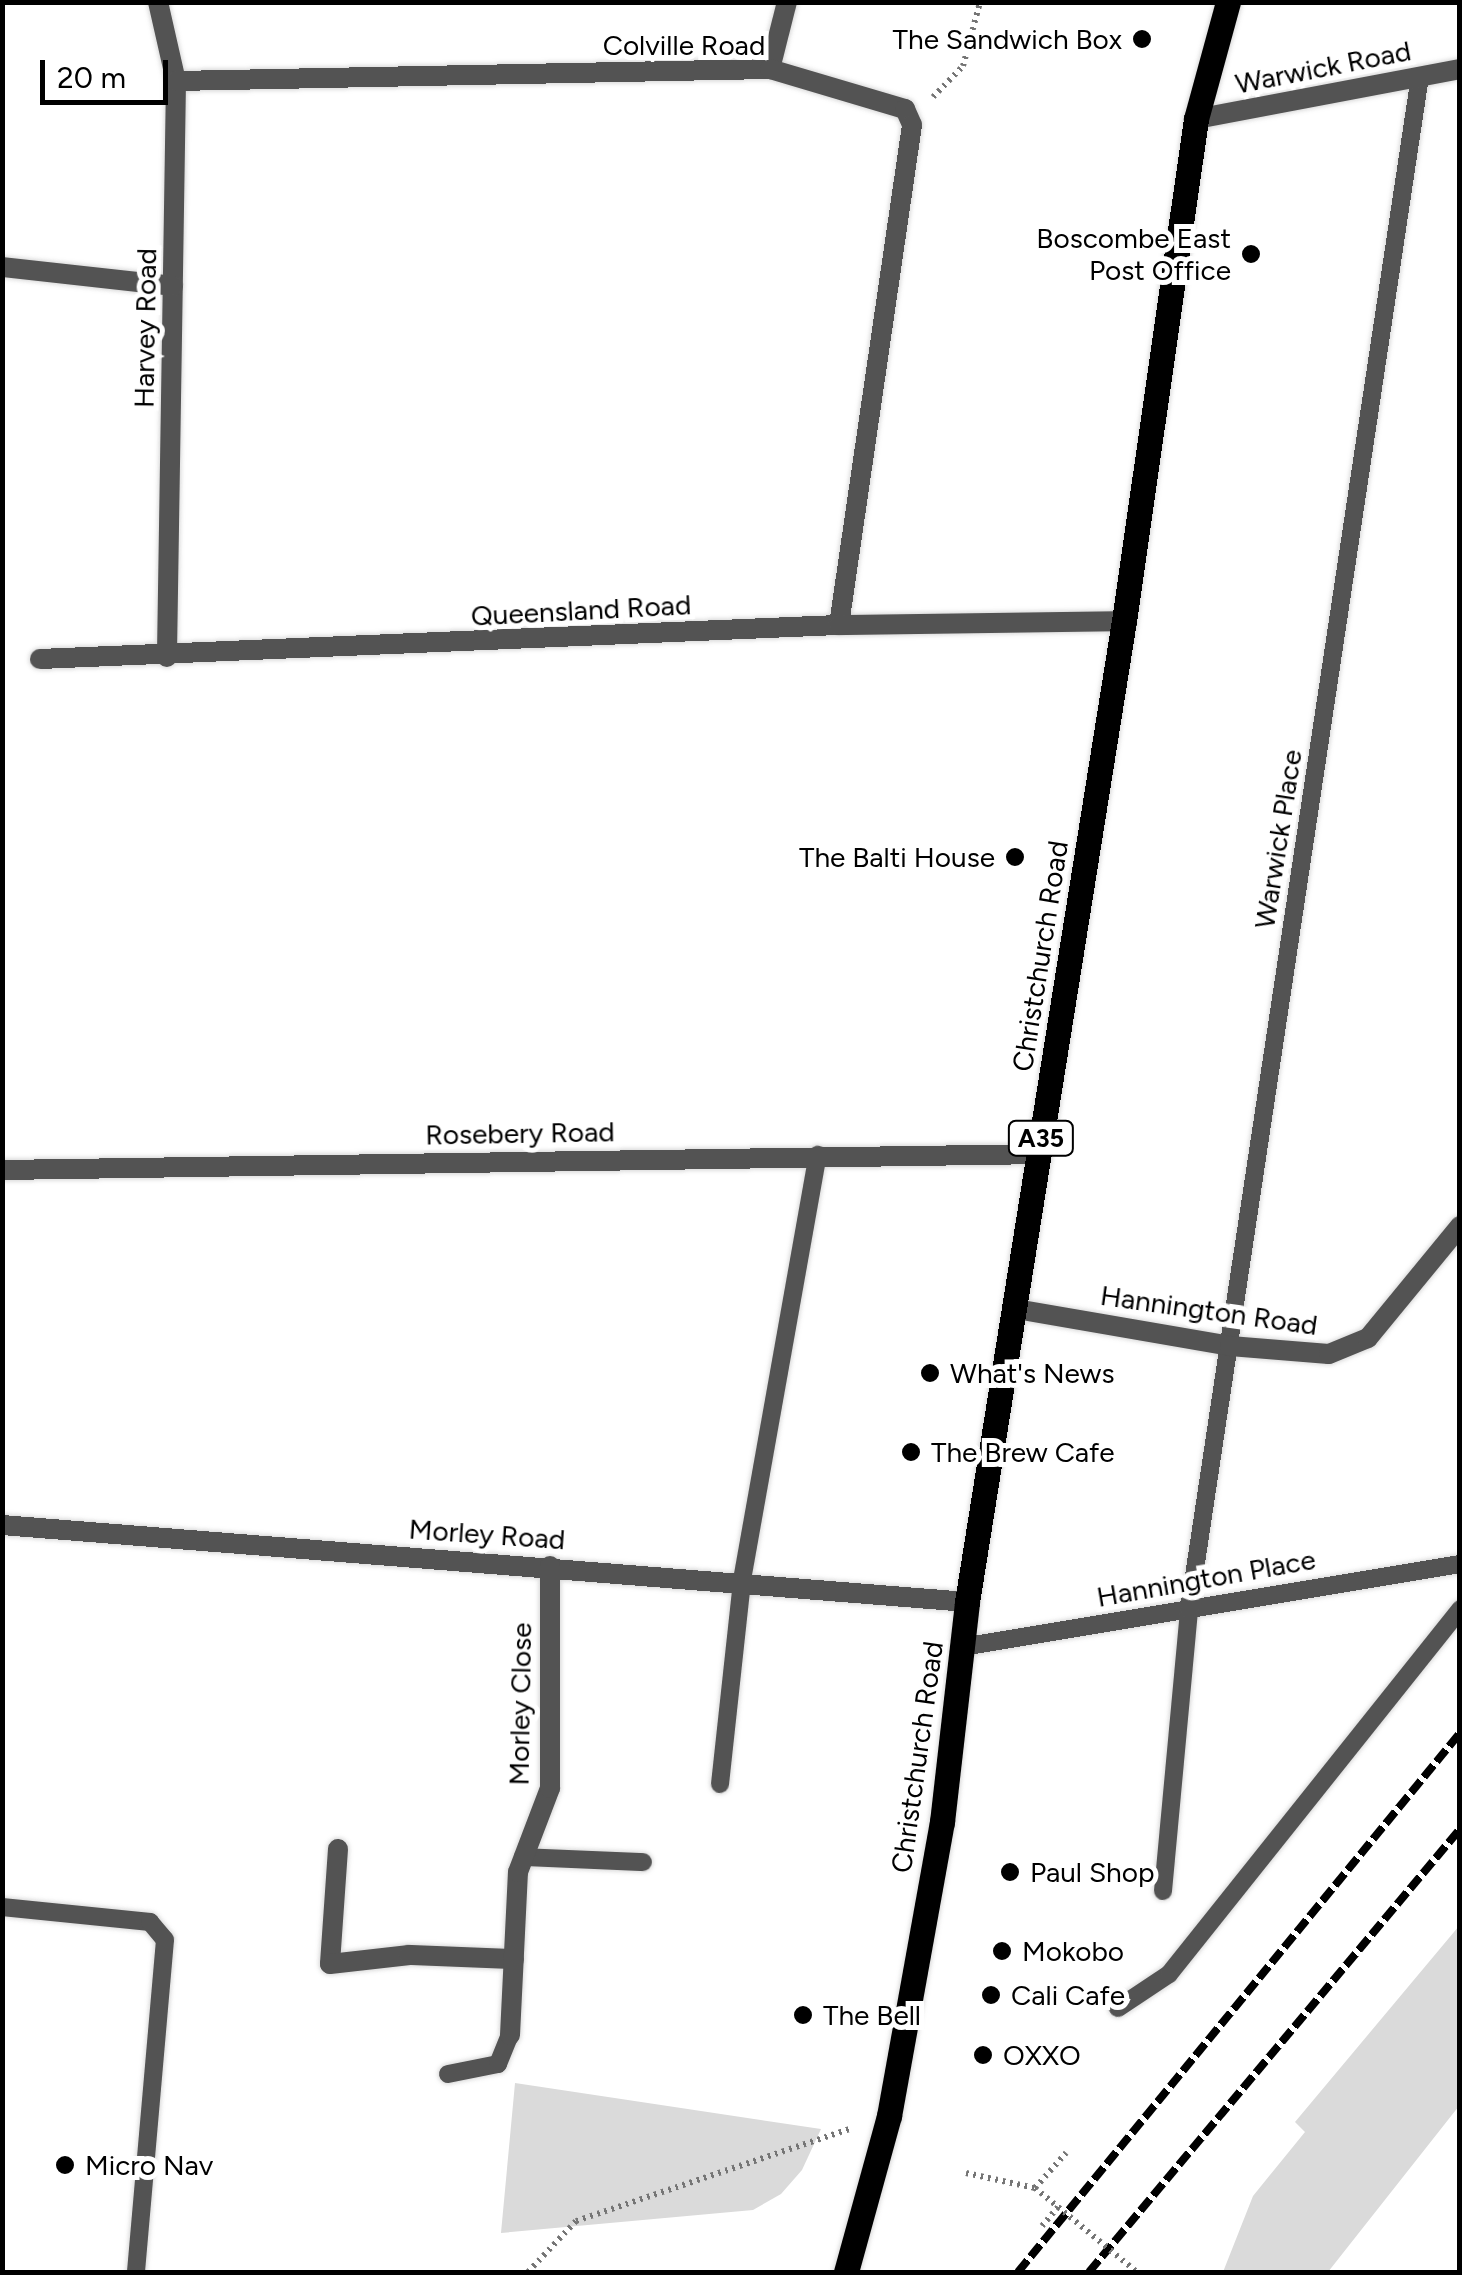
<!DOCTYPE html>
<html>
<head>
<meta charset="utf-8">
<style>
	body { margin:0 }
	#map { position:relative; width:1462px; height:2275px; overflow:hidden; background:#fff; font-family:Figtree,sans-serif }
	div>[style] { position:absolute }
	.green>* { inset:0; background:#dadada }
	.path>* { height:6px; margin-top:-3px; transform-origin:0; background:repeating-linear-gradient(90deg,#757575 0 2.5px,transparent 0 7.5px) }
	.roads { filter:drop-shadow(0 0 2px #dbdbdb) drop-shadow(0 0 2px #dbdbdb) }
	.lane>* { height:18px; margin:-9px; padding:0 9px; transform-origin:9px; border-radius:9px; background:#535353 }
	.street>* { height:20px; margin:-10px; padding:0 10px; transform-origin:10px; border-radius:10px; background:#535353 }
	.primary>* { height:25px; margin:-12.5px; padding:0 12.5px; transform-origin:12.5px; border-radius:12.5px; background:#000 }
	.rail>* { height:8px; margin-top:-4px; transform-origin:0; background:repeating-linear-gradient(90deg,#000 0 15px,transparent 0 20px) }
	.path-bridge>* { height:6px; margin-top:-3px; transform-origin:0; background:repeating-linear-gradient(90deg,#757575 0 2.5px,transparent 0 7.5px) }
	.dots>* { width:28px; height:28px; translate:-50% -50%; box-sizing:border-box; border:5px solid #fff; border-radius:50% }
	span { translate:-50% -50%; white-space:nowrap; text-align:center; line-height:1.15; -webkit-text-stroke:10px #fff; paint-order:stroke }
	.shield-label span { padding:2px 8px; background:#fff; border:2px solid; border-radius:8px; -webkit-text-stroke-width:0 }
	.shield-label { font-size:25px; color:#000; font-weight:700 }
	.poi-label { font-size:28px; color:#000 }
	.right { translate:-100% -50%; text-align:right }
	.left { translate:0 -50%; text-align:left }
	.street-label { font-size:28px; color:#000 }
	.frame { position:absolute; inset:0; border:5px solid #000; pointer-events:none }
	.scale { position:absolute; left:40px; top:60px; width:128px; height:45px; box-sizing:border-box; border:5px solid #000; border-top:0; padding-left:12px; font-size:30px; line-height:35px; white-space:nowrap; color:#000; -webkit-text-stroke:8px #fff; paint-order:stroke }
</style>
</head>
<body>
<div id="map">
	<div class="green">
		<i style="clip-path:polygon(1459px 1926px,1459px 2106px,1328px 2272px,1223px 2272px,1253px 2196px,1305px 2132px,1295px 2122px)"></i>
		<i style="clip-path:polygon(515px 2083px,821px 2129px,802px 2170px,781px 2194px,753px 2210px,501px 2233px)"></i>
	</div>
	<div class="path">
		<i style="left:933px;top:97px;width:43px;rotate:-45.9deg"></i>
		<i style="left:963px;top:66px;width:66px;rotate:-75.1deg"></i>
		<i style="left:966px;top:2173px;width:71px;rotate:12.3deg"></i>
		<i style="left:1035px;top:2188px;width:47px;rotate:-48.5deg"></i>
		<i style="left:1042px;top:2226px;width:25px;rotate:-50deg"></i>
		<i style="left:528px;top:2272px;width:70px;rotate:-46.7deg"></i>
		<i style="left:576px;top:2221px;width:289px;rotate:-18.6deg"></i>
	</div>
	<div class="roads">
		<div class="lane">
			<i style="left:962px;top:1647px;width:505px;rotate:-9.46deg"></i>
			<i style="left:720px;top:1784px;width:205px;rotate:-83.8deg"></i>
			<i style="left:742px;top:1580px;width:432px;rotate:-79.9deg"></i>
			<i style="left:523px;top:1857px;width:120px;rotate:2.4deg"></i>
			<i style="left:1163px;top:1891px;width:283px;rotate:-84.7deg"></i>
			<i style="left:1189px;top:1609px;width:1550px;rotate:-81.43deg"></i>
			<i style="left:2px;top:1907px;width:149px;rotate:5.8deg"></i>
			<i style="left:150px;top:1922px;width:23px;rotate:50deg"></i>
			<i style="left:165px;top:1940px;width:333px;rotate:95deg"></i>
			<i style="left:1118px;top:2008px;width:61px;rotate:-33.7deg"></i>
			<i style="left:1169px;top:1974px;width:467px;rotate:-51.4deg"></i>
			<i style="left:448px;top:2074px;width:51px;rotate:-11.3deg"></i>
			<i style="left:498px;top:2064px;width:31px;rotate:-68deg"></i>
		</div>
		<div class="street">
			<i style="left:158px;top:2px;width:81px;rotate:77.2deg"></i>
			<i style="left:176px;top:81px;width:576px;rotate:90.9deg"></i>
			<i style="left:770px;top:69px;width:69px;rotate:-75.8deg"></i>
			<i style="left:176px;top:81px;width:594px;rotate:-1.16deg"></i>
			<i style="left:770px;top:69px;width:141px;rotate:16.5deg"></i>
			<i style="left:905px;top:109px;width:17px;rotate:66deg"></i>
			<i style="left:912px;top:125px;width:505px;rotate:98.31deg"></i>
			<i style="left:1196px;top:119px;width:269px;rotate:-10.7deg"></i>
			<i style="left:2px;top:267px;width:172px;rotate:6.3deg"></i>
			<i style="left:40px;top:659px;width:800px;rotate:-2.44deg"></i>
			<i style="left:839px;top:625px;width:285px;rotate:-0.8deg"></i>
			<i style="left:2px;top:1170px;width:1037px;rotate:-0.88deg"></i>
			<i style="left:1016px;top:1309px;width:217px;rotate:9.8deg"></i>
			<i style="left:1230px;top:1346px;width:99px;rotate:4.6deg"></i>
			<i style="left:1329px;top:1354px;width:42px;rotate:-22.3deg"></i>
			<i style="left:1368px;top:1338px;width:145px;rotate:-50.6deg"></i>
			<i style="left:2px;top:1525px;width:968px;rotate:4.56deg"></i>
			<i style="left:338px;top:1849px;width:115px;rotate:94deg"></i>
			<i style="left:330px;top:1964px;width:80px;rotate:-6.5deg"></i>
			<i style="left:409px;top:1955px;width:105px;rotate:2.2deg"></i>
			<i style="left:510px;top:2035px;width:163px;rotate:-87.2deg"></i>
			<i style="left:518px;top:1872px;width:90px;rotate:-69.1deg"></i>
			<i style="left:550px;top:1788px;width:222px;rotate:-90deg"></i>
		</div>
		<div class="primary">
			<i style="left:846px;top:2272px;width:162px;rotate:-74.6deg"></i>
			<i style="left:889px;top:2116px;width:299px;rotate:-79.8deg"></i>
			<i style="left:942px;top:1822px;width:221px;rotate:-83.5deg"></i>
			<i style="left:967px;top:1602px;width:993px;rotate:-80.91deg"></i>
			<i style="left:1124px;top:621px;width:507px;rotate:-81.84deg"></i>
			<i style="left:1196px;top:119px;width:121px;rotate:-74.7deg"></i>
		</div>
	</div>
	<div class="rail">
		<i style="left:1018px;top:2272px;width:697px;rotate:-50.65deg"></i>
		<i style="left:1089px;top:2272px;width:578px;rotate:-50.05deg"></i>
	</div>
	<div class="path-bridge">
		<i style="left:1035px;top:2188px;width:132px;rotate:39.5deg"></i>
	</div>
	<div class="dots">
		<i style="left:1142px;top:39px;background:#000"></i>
		<i style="left:1251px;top:254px;background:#000"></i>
		<i style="left:1015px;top:857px;background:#000"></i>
		<i style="left:930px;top:1373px;background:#000"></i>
		<i style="left:911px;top:1452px;background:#000"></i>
		<i style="left:1010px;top:1872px;background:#000"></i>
		<i style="left:1002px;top:1951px;background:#000"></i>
		<i style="left:991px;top:1995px;background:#000"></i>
		<i style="left:803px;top:2015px;background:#000"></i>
		<i style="left:983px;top:2055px;background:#000"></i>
		<i style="left:65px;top:2165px;background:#000"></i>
	</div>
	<div class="shield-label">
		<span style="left:1041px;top:1138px">A35</span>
	</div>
	<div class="poi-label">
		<span class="right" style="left:1122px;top:39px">The Sandwich Box</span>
		<span class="right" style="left:1231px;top:254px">Boscombe East<br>Post Office</span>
		<span class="right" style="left:995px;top:857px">The Balti House</span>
		<span class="left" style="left:950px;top:1373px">What's News</span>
		<span class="left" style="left:931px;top:1452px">The Brew Cafe</span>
		<span class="left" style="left:1030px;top:1872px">Paul Shop</span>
		<span class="left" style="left:1022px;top:1951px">Mokobo</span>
		<span class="left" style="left:1011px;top:1995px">Cali Cafe</span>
		<span class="left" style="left:823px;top:2015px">The Bell</span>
		<span class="left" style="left:1003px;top:2055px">OXXO</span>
		<span class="left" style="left:85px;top:2165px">Micro Nav</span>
	</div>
	<div class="street-label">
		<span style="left:684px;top:45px">Colville Road</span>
		<span style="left:1323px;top:67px;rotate:-11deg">Warwick Road</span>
		<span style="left:145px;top:328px;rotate:-89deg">Harvey Road</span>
		<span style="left:581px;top:610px;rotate:-3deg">Queensland Road</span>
		<span style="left:1278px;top:839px;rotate:-81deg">Warwick Place</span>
		<span style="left:1040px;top:956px;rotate:-81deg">Christchurch Road</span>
		<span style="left:520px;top:1133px;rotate:-1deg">Rosebery Road</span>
		<span style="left:1209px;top:1310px;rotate:8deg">Hannington Road</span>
		<span style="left:487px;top:1534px;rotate:4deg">Morley Road</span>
		<span style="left:1206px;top:1578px;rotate:-10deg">Hannington Place</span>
		<span style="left:520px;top:1704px;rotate:-89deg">Morley Close</span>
		<span style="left:917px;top:1757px;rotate:-82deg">Christchurch Road</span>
	</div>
	<div class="frame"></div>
	<div class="scale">20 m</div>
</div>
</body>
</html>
